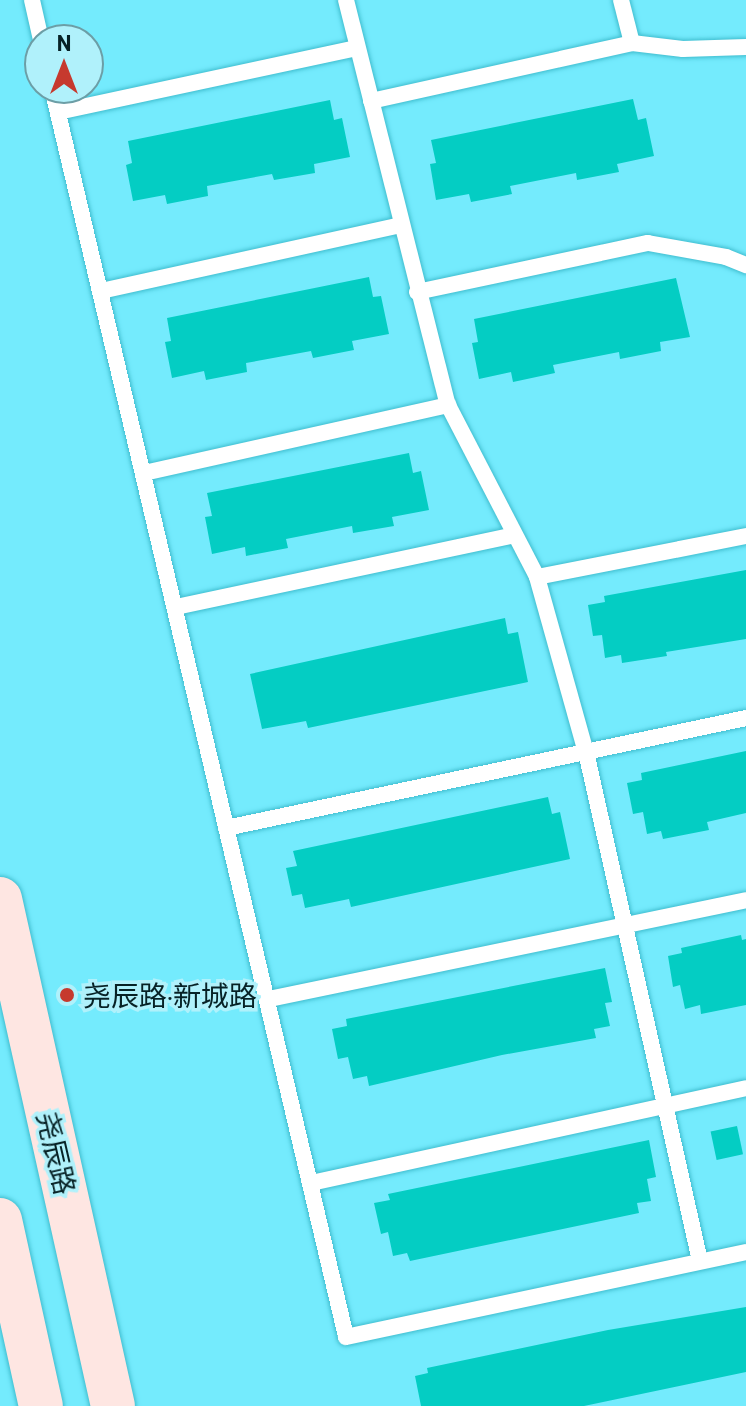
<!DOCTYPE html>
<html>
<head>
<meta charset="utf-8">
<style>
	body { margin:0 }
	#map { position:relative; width:746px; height:1406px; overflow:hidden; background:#74ebfd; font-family:Barlow,"Noto Sans SC",sans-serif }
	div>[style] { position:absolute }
	.building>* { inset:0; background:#04cdc3; transform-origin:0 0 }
	.roads { filter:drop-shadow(0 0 2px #40bdcf) drop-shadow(0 0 2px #40bdcf) }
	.lane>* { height:16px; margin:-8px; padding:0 8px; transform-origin:8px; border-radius:8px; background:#fff }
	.secondary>* { height:44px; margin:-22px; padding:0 22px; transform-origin:22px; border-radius:22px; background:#fee6e2 }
	.dots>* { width:22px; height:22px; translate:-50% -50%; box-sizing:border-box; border:4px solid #b0f1fb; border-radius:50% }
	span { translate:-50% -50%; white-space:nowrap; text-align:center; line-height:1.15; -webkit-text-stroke:7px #b0f1fb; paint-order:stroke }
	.poi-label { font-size:28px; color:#072226 }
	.left { translate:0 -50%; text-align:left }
	.street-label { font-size:28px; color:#072226 }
	.north { position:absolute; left:24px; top:24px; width:80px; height:80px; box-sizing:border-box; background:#b0f1fb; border:2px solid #6c9ea6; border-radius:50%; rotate:0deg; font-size:22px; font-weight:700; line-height:32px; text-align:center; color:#072226 }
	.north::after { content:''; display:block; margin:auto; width:28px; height:36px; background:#c6392e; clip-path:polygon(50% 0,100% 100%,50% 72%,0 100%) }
</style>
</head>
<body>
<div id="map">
	<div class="building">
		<i style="clip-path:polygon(633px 99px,638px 120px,646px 118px,654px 156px,617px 164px,619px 172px,577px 180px,576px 173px,510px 186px,512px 194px,471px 202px,469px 194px,436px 200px,430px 164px,436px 163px,431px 140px)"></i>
		<i style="clip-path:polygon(330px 100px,334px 120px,342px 118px,350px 157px,314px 164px,315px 173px,274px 180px,272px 174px,207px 186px,208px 196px,167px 204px,165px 195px,133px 201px,126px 165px,132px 163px,128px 141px)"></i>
		<i style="clip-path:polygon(369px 277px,373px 297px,381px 296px,389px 334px,352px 341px,354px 350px,313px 358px,311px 351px,246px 363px,247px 372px,206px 380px,204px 371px,172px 378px,165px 342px,171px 341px,167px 318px)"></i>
		<i style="clip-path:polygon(676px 278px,690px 337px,660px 342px,661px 351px,620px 359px,619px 352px,553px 365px,555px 373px,513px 382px,511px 372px,479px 379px,472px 343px,478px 342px,474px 319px)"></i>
		<i style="clip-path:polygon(409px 453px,413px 473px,421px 471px,429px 510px,392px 517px,394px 526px,353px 533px,352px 526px,286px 539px,288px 548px,246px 556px,245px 547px,212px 554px,205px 517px,212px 516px,207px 493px)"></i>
		<i style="clip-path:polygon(746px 570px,746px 639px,666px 652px,667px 656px,622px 663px,621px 655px,605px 658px,602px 635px,593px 636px,588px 605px,605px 602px,604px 596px)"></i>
		<i style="clip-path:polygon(505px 618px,508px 634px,518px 632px,528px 682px,308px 728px,306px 721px,262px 729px,250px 674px)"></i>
		<i style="clip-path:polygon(746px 751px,746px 813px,707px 822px,709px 830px,663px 839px,661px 831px,647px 834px,643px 812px,633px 814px,627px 783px,642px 780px,641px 773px)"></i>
		<i style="clip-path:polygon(548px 797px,552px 814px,560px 812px,570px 859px,351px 907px,349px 899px,305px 908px,302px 894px,292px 896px,286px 868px,297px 866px,293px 851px)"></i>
		<i style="clip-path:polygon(741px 935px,742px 940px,746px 939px,746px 1005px,701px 1014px,700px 1005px,685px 1009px,680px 985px,673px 987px,668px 956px,682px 953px,681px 948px)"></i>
		<i style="clip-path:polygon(605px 968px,612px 1002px,605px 1003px,610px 1026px,594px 1029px,596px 1038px,502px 1055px,369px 1086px,367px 1076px,353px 1079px,348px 1057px,338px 1059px,332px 1029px,347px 1026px,346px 1019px)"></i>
		<i style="left:737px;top:1126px;width:29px;height:27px;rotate:78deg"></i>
		<i style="clip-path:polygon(649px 1140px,656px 1177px,647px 1179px,651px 1201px,637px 1203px,639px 1213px,410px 1261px,407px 1253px,393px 1256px,388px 1232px,381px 1234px,374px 1203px,390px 1200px,388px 1194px)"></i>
		<i style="clip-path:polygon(746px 1307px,746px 1372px,584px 1406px,421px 1406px,415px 1376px,428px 1373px,427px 1368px,608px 1330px)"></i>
	</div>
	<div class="roads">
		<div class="lane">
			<i style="left:32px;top:0;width:41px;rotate:77.3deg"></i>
			<i style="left:346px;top:0;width:418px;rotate:75.9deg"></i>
			<i style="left:448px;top:405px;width:194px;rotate:62.6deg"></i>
			<i style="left:537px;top:577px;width:182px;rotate:74.4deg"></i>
			<i style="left:586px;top:752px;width:522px;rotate:77.38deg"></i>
			<i style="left:621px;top:0;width:44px;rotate:75.7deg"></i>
			<i style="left:52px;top:88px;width:1283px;rotate:76.75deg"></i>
			<i style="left:346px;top:1337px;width:409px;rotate:-12deg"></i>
			<i style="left:371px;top:101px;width:267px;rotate:-12.5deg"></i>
			<i style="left:632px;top:43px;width:51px;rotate:6.7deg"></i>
			<i style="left:683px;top:49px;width:63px;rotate:-1.8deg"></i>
			<i style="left:58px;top:112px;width:306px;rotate:-12.1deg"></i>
			<i style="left:101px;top:291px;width:306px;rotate:-12.4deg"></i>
			<i style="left:417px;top:292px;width:236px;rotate:-12deg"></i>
			<i style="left:648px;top:243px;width:79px;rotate:10.2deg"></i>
			<i style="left:726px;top:257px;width:22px;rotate:22deg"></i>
			<i style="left:144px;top:473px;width:312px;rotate:-12.6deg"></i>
			<i style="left:537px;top:577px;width:213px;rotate:-11.1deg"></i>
			<i style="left:176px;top:607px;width:346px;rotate:-12deg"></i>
			<i style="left:226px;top:828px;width:532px;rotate:-11.94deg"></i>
			<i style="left:269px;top:999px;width:487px;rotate:-11.7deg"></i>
			<i style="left:311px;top:1183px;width:445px;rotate:-12.3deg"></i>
		</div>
		<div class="secondary">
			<i style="left:0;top:899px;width:519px;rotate:77.44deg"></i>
			<i style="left:0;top:1220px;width:190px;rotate:77.6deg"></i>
		</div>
	</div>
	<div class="dots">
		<i style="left:67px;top:995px;background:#c6392e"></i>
	</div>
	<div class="poi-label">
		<span class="left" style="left:83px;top:995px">尧辰路·新城路</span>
	</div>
	<div class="street-label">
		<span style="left:57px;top:1153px;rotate:77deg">尧辰路</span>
	</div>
	<div class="north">N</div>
</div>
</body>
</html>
